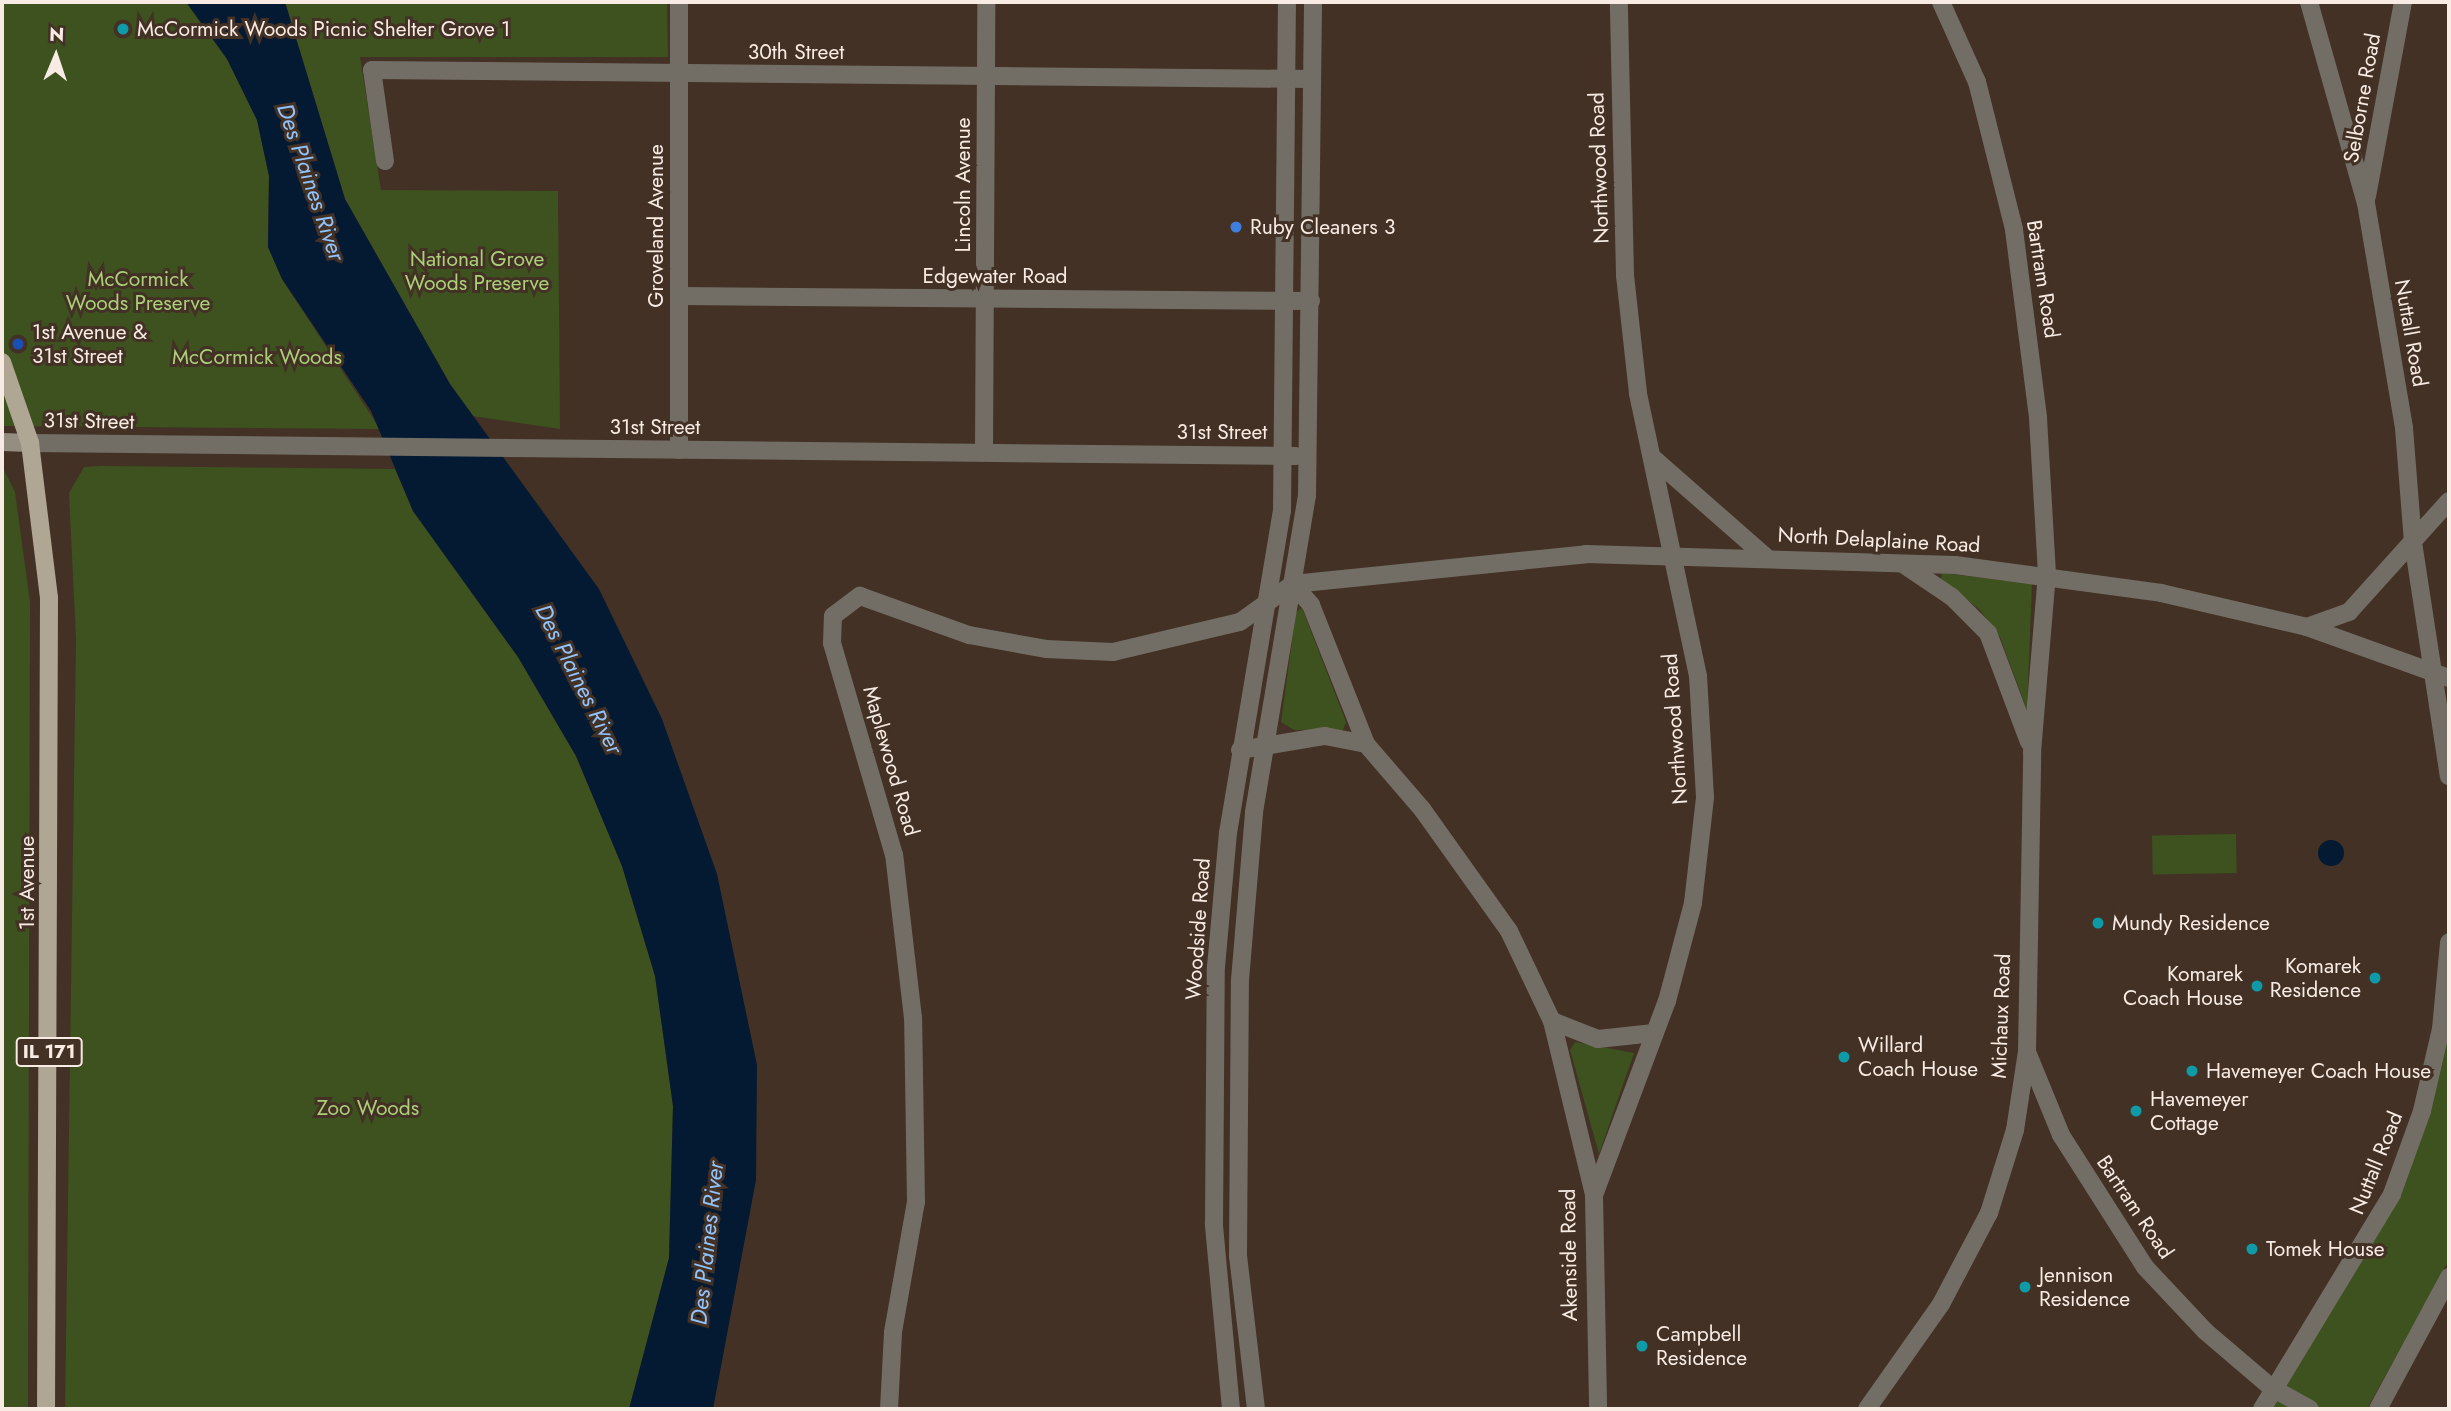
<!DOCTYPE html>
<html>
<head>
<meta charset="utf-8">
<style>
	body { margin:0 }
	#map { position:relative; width:2451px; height:1411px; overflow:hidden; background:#433125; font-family:Jost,sans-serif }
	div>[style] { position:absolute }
	.green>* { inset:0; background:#3d521e; transform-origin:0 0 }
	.water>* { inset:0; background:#041a32 }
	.round { border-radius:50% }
	.minor>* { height:18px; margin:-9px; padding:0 9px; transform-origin:9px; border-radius:9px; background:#736e65 }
	.tertiary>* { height:18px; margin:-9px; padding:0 9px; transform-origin:9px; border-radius:9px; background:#736e65 }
	.secondary>* { height:18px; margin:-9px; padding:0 9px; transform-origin:9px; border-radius:9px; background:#958e80 }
	.primary>* { height:18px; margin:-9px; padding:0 9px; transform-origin:9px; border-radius:9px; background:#afa694 }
	.dots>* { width:19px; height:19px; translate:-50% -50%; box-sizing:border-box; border:4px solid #433125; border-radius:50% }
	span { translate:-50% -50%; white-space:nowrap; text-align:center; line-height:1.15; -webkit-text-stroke:6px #433125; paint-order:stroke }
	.shield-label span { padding:2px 5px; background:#433125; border:2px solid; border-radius:5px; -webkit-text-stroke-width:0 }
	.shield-label { font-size:19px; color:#f7ebe4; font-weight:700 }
	.poi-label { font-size:21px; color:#f7ebe4 }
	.left { translate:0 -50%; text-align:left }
	.right { translate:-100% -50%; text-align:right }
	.street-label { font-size:21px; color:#f7ebe4 }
	.park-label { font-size:21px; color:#aad078 }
	.water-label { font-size:23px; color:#91c4fd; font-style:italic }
	.frame { position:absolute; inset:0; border:4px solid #f7ebe4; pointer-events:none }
	.north { position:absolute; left:21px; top:21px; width:70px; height:70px; -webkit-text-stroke:5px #433125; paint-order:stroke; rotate:2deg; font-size:19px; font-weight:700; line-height:28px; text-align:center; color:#f7ebe4 }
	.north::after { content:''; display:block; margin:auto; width:24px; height:32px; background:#f7ebe4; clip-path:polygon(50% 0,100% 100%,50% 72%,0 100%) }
</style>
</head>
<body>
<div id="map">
	<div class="green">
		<i style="clip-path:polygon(2px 2px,186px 2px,227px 59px,257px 120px,269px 176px,268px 247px,282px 279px,380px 429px,2px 426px)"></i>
		<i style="clip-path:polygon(285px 2px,667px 2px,668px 57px,360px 57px,381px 190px,558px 191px,560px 429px,472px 416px,450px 384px,345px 199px)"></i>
		<i style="clip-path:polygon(2px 466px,15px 492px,30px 602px,28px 1409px,2px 1409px)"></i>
		<i style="clip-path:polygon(100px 466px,395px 469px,413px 511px,518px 657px,576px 756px,622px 866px,655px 976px,673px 1106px,669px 1258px,629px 1409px,65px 1409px,76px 639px,69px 493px,84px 467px)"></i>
		<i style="clip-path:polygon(1942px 573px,2032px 584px,2027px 710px,2000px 637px,1980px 610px,1941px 579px)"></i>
		<i style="clip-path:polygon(1302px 608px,1346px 722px,1343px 730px,1294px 730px,1281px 722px,1296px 612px)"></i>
		<i style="left:2236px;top:834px;width:39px;height:84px;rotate:89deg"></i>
		<i style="clip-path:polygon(2449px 1019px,2449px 1260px,2367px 1409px,2272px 1409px,2402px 1191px,2430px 1112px)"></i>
		<i style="clip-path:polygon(1575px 1042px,1634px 1053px,1599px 1154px,1570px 1050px)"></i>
	</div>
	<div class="water">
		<i style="clip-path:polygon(186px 2px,285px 2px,345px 199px,450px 384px,599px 589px,662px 719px,717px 874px,757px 1065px,756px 1180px,713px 1409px,629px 1409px,669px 1258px,673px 1106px,655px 976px,622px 866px,576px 756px,518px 657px,413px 511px,371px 411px,282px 279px,268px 247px,269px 176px,257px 120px,227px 59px)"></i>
		<i class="round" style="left:2318px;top:840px;width:26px;height:26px"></i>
	</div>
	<div class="minor">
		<i style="left:679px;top:2px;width:448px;rotate:90deg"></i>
		<i style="left:2309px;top:2px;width:209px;rotate:74.2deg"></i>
		<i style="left:2366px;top:203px;width:228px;rotate:80.4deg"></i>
		<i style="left:2404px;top:428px;width:114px;rotate:85.5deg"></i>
		<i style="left:2413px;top:542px;width:237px;rotate:81.3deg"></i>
		<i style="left:385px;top:161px;width:92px;rotate:-98.1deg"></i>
		<i style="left:372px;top:70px;width:940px;rotate:0.55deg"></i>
		<i style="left:2367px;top:196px;width:197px;rotate:-79.5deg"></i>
		<i style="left:679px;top:296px;width:632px;rotate:0.45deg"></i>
		<i style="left:984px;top:452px;width:450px;rotate:-89.7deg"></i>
		<i style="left:1652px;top:457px;width:152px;rotate:41.3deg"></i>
		<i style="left:1903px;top:564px;width:59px;rotate:34deg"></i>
		<i style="left:1952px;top:597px;width:51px;rotate:45deg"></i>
		<i style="left:1988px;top:633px;width:116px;rotate:69.4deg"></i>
		<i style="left:1293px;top:584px;width:295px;rotate:-5.8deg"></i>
		<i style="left:1586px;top:554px;width:369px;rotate:1.7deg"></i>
		<i style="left:1955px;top:565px;width:208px;rotate:7.7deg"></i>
		<i style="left:2161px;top:593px;width:150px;rotate:13.1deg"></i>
		<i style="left:2307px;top:627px;width:151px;rotate:19.8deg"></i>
		<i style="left:1293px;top:584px;width:28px;rotate:49deg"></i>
		<i style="left:1311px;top:605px;width:149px;rotate:68.4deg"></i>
		<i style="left:1366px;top:744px;width:86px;rotate:49.3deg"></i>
		<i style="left:1422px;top:809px;width:150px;rotate:54.5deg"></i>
		<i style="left:1509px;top:931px;width:100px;rotate:64.5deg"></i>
		<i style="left:1552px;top:1021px;width:179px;rotate:76.4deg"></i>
		<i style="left:1594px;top:1195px;width:214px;rotate:88.9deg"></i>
		<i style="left:2307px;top:627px;width:45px;rotate:-19.7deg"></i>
		<i style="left:2349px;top:612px;width:149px;rotate:-48deg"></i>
		<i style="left:1240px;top:750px;width:86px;rotate:-9.4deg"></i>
		<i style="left:1325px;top:736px;width:42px;rotate:11deg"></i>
		<i style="left:1552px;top:1021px;width:49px;rotate:21.4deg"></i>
		<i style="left:1598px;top:1039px;width:56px;rotate:-6.1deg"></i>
		<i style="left:2027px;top:1052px;width:90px;rotate:67.7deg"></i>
		<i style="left:2061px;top:1135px;width:156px;rotate:57.5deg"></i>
		<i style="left:2145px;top:1267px;width:88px;rotate:46.8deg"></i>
		<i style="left:2205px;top:1331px;width:88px;rotate:40.4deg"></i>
		<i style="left:2272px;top:1388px;width:43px;rotate:28.9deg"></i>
		<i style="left:1594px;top:1195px;width:207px;rotate:-69.4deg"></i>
		<i style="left:1667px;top:1001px;width:101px;rotate:-75.1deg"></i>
		<i style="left:1693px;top:903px;width:107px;rotate:-83.5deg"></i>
		<i style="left:1705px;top:797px;width:121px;rotate:-93.3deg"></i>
		<i style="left:1698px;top:676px;width:289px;rotate:-102deg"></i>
		<i style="left:1638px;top:393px;width:119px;rotate:-96.3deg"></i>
		<i style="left:1625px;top:275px;width:273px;rotate:-91.3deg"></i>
		<i style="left:889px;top:1409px;width:77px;rotate:-87deg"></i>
		<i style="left:893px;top:1332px;width:132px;rotate:-80deg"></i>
		<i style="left:916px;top:1202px;width:184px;rotate:-90.9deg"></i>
		<i style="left:913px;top:1018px;width:164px;rotate:-96.6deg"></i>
		<i style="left:894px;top:855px;width:221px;rotate:-106.3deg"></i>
		<i style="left:832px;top:643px;width:27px;rotate:-88deg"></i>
		<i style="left:833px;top:616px;width:34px;rotate:-37deg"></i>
		<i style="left:860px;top:596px;width:116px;rotate:19.7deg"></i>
		<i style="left:969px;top:635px;width:78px;rotate:10.3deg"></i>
		<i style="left:1046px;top:649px;width:67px;rotate:2.6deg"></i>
		<i style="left:1113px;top:652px;width:130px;rotate:-13.3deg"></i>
		<i style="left:1240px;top:622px;width:65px;rotate:-35.6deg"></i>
		<i style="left:1867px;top:1409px;width:128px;rotate:-54.8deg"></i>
		<i style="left:1941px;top:1304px;width:103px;rotate:-62.2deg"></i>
		<i style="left:1989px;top:1213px;width:87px;rotate:-72.6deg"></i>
		<i style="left:2015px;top:1130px;width:79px;rotate:-81.3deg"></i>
		<i style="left:2027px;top:1052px;width:300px;rotate:-89deg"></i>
		<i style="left:2032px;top:752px;width:179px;rotate:-85.2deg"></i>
		<i style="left:2047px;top:574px;width:157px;rotate:-93.3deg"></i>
		<i style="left:2038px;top:417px;width:190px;rotate:-97.3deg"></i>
		<i style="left:2014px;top:229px;width:152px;rotate:-104.1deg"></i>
		<i style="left:1977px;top:82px;width:88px;rotate:-114.2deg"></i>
		<i style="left:2262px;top:1409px;width:251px;rotate:-58.8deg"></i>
		<i style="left:2392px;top:1194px;width:88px;rotate:-70.1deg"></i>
		<i style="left:2422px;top:1111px;width:84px;rotate:-77deg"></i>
		<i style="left:2441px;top:1029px;width:87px;rotate:-84.7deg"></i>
	</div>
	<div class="tertiary">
		<i style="left:30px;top:443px;width:1266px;rotate:0.59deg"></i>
		<i style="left:1231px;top:1409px;width:186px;rotate:-95.3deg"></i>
		<i style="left:1214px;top:1224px;width:257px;rotate:-89.6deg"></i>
		<i style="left:1216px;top:967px;width:135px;rotate:-84.9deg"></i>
		<i style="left:1228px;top:833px;width:326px;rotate:-80.5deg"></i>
		<i style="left:1282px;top:511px;width:509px;rotate:-89.44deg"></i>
		<i style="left:1256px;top:1409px;width:154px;rotate:-96.7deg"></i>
		<i style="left:1238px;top:1256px;width:276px;rotate:-89.6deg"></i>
		<i style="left:1240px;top:980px;width:169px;rotate:-85.2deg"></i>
		<i style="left:1254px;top:812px;width:320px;rotate:-80.5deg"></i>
		<i style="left:1307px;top:496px;width:494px;rotate:-89.3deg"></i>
		<i style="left:2378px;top:1409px;width:150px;rotate:-61.7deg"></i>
	</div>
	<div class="secondary">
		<i style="left:2px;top:442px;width:28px;rotate:2deg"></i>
	</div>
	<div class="primary">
		<i style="left:2px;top:362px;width:86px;rotate:70.9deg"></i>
		<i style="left:30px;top:443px;width:156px;rotate:83deg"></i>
		<i style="left:49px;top:598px;width:811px;rotate:90.21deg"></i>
	</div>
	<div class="dots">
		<i style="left:123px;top:29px;background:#0f9aa8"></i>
		<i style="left:1236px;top:227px;background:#3f7fe0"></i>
		<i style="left:18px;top:344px;background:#1a4fb4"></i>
		<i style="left:2098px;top:923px;background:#0f9aa8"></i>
		<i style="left:2375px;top:978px;background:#0f9aa8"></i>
		<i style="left:2257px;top:986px;background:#0f9aa8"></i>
		<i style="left:1844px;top:1057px;background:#0f9aa8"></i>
		<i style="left:2192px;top:1071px;background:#0f9aa8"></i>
		<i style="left:2136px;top:1111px;background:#0f9aa8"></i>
		<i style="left:2252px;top:1249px;background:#0f9aa8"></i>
		<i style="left:2025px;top:1287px;background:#0f9aa8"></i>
		<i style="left:1642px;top:1346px;background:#0f9aa8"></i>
	</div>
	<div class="shield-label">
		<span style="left:49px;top:1052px">IL 171</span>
	</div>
	<div class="poi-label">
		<span class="left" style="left:137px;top:29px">McCormick Woods Picnic Shelter Grove 1</span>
		<span class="left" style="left:1250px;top:227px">Ruby Cleaners 3</span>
		<span class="left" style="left:32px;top:344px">1st Avenue &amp;<br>31st Street</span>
		<span class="left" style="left:2112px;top:923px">Mundy Residence</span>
		<span class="right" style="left:2361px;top:978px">Komarek<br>Residence</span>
		<span class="right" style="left:2243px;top:986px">Komarek<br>Coach House</span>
		<span class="left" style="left:1858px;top:1057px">Willard<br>Coach House</span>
		<span class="left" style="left:2206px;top:1071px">Havemeyer Coach House</span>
		<span class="left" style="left:2150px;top:1111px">Havemeyer<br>Cottage</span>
		<span class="left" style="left:2266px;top:1249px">Tomek House</span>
		<span class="left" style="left:2039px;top:1287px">Jennison<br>Residence</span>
		<span class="left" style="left:1656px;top:1346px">Campbell<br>Residence</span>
	</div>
	<div class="street-label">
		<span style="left:796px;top:52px">30th Street</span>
		<span style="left:2362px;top:98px;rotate:-80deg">Selborne Road</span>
		<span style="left:1599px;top:168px;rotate:-92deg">Northwood Road</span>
		<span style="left:963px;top:185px;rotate:-90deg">Lincoln Avenue</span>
		<span style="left:656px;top:226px;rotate:-90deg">Groveland Avenue</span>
		<span style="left:995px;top:276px">Edgewater Road</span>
		<span style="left:2043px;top:279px;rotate:81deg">Bartram Road</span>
		<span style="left:2411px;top:333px;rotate:80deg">Nuttall Road</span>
		<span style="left:89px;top:421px;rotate:1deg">31st Street</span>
		<span style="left:655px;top:427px">31st Street</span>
		<span style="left:1222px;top:432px">31st Street</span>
		<span style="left:1879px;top:540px;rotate:3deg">North Delaplaine Road</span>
		<span style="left:1675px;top:729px;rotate:-94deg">Northwood Road</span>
		<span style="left:891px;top:761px;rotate:74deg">Maplewood Road</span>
		<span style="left:27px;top:883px;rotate:-90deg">1st Avenue</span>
		<span style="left:1198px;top:929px;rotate:-86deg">Woodside Road</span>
		<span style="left:2001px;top:1016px;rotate:-88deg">Michaux Road</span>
		<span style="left:2376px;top:1163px;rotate:-68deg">Nuttall Road</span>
		<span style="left:2135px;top:1207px;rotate:56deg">Bartram Road</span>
		<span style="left:1569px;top:1255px;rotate:-91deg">Akenside Road</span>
	</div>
	<div class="park-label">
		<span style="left:477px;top:271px">National Grove<br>Woods Preserve</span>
		<span style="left:138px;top:291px">McCormick<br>Woods Preserve</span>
		<span style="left:257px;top:357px">McCormick Woods</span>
		<span style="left:368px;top:1108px">Zoo Woods</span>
	</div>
	<div class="water-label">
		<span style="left:311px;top:182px;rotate:71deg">Des Plaines River</span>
		<span style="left:579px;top:679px;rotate:63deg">Des Plaines River</span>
		<span style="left:707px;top:1243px;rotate:-84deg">Des Plaines River</span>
	</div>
	<div class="frame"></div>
	<div class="north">N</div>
</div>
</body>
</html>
